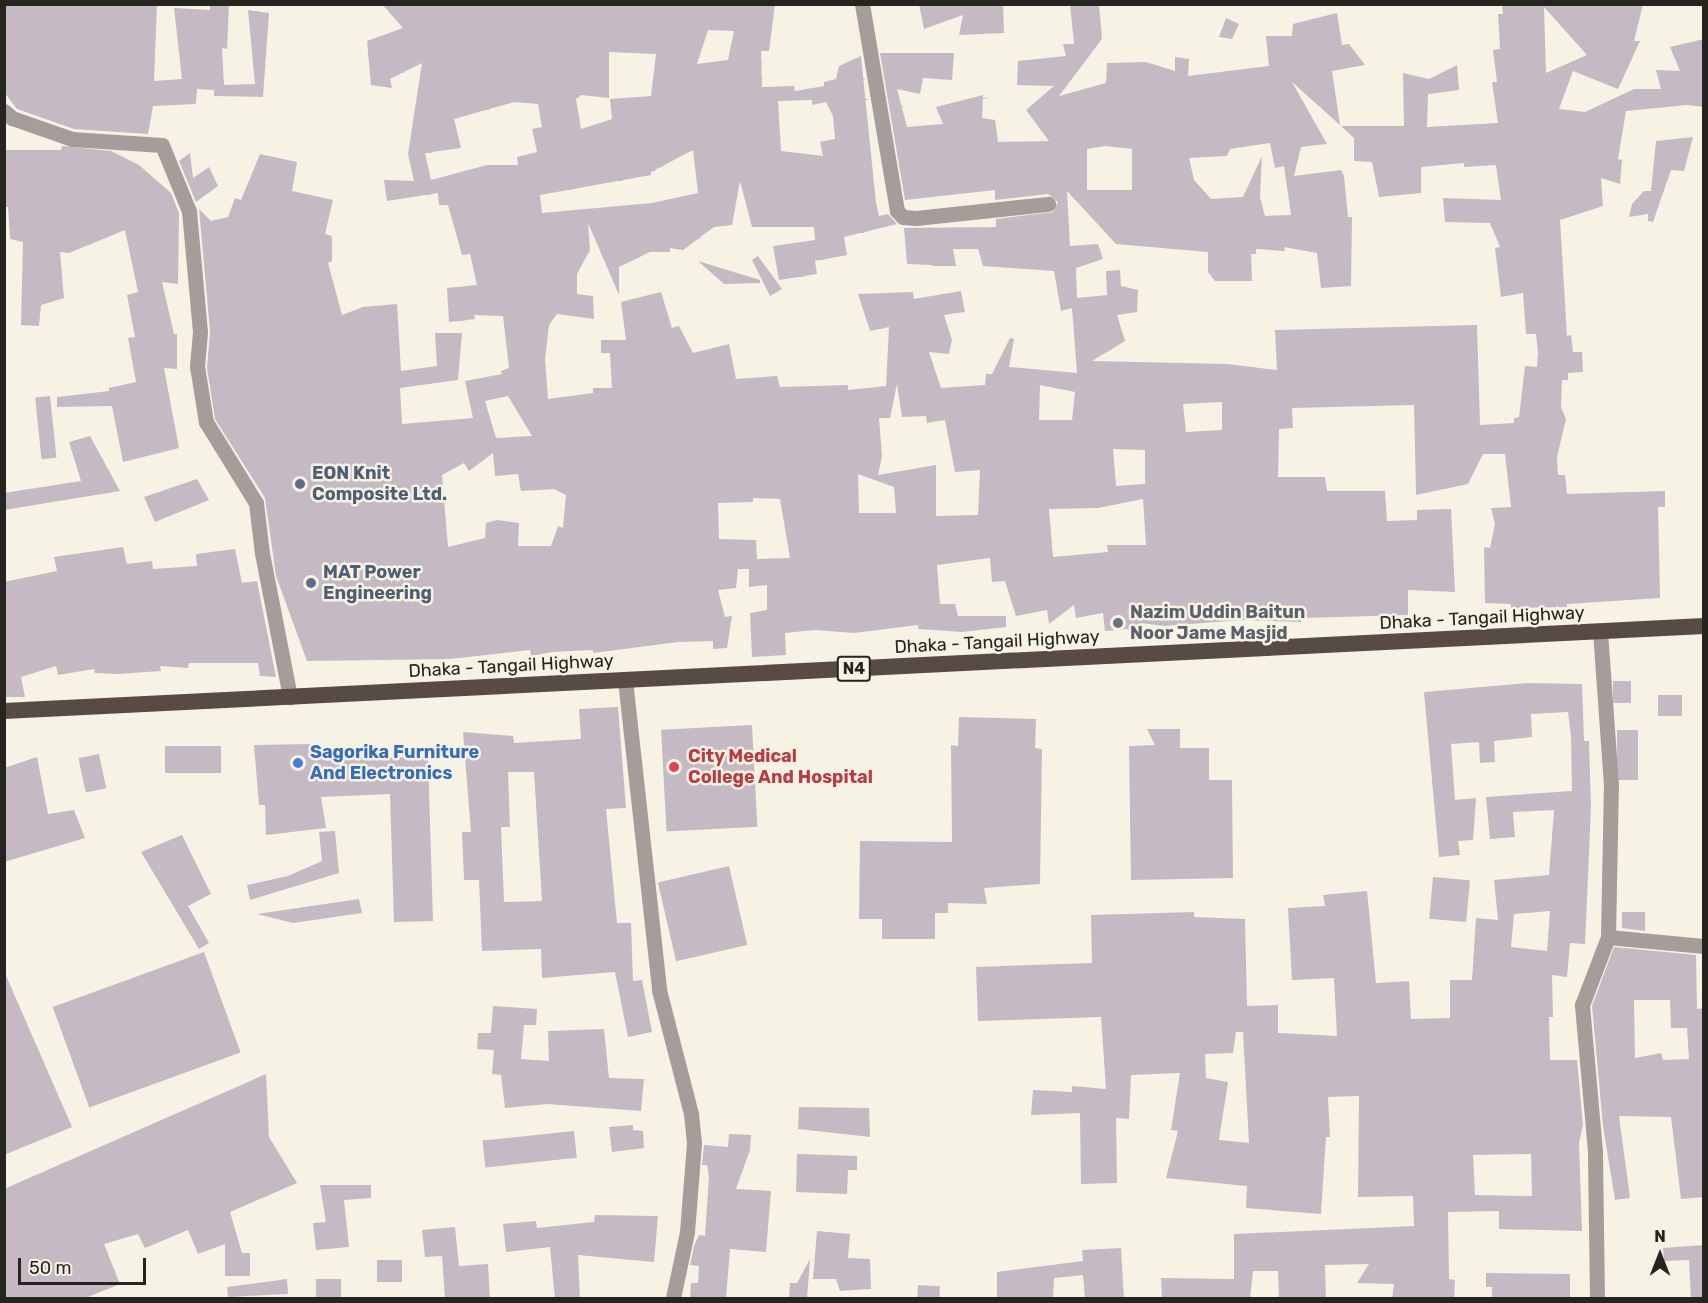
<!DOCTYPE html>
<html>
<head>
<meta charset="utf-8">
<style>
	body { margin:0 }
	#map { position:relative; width:1708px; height:1303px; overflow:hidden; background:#f6f3e4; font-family:Rubik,sans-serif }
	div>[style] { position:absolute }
	.building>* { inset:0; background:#c5b9c4; transform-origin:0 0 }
	.minor>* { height:15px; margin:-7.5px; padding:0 7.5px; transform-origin:7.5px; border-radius:7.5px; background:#a49d9a }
	.trunk>* { height:16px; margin:-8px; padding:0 8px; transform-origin:8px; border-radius:8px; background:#584b45 }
	.dots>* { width:16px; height:16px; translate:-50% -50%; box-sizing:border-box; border:3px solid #f6f3e4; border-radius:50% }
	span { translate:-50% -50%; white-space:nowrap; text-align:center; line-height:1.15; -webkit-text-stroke:5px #f6f3e4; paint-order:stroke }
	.shield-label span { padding:2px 4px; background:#f6f3e4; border:2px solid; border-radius:4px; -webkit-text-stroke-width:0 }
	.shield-label { font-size:16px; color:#25241e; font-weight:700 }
	.service-label { font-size:18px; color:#4e5e75; font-weight:700 }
	.left { translate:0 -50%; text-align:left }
	.worship-label { font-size:18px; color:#5b616d; font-weight:700 }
	.street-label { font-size:18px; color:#25241e }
	.shop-label { font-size:18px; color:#366cbe; font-weight:700 }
	.health-label { font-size:18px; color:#be3a42; font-weight:700 }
	.frame { position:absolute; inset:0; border:6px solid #25241e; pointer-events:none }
	.north { position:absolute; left:1630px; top:1225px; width:60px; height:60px; -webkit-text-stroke:4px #f6f3e4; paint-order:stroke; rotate:0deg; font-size:16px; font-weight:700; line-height:24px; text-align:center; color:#25241e }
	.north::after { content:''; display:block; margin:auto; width:21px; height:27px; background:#25241e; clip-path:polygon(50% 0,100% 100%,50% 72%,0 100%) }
	.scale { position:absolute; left:18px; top:1258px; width:128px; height:27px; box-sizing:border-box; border:3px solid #25241e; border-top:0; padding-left:8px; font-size:18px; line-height:21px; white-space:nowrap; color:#25241e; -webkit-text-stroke:4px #f6f3e4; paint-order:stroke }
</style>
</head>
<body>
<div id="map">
	<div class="building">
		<i style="clip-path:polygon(4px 4px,157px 4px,154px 81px,182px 79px,174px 8px,210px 10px,210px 4px,229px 4px,227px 49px,222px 48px,224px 85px,255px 84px,248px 10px,269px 13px,263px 97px,214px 96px,214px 90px,197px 89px,196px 104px,153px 106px,148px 134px,74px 129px,17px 109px,4px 92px)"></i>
		<i style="clip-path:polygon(evenodd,382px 4px,775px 4px,769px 51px,761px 51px,762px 87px,794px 86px,795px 91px,824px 86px,824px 82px,836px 79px,839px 66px,861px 56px,876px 203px,879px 216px,888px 214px,897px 224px,844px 237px,847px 255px,815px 261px,817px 274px,779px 280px,773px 246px,815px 240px,814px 227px,752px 227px,740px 181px,732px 225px,714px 227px,683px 250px,670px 248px,670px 252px,650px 252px,619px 267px,619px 295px,588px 223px,590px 250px,577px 274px,577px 294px,593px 296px,594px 319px,557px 314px,549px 325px,545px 359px,548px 399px,593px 393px,593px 388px,612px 388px,610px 353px,601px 353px,601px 340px,626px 340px,621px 302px,661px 292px,672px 328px,679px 326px,693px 353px,729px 344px,736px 379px,777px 376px,780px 387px,848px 385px,848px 390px,886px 386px,889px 327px,870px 331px,858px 294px,913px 292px,914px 299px,961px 291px,965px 312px,944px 315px,952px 340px,949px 354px,929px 352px,941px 388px,985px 385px,986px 374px,992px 374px,1010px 338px,1014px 339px,1009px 367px,1077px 373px,1072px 308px,1061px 311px,1054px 271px,983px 266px,978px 249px,953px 249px,956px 266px,907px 264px,904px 228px,996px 227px,996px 219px,1053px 212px,1058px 202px,1048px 194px,995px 200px,995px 190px,905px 200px,880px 53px,954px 53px,952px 80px,923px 78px,920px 94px,897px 89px,907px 127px,943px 124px,936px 107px,983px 95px,982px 118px,995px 120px,998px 142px,1049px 141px,1026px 110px,1054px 86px,1017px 85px,1018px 61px,1066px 56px,1063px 44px,1074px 44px,1070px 4px,1099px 4px,1102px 39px,1059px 96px,1106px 83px,1107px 63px,1146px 62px,1175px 71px,1175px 57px,1189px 59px,1188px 76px,1269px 66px,1266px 36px,1292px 36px,1293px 24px,1337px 13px,1342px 45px,1349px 44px,1365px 65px,1332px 71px,1340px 125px,1292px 82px,1327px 144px,1301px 147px,1294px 176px,1341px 170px,1344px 176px,1348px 217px,1352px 217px,1351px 286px,1321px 288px,1317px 253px,1284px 247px,1285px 251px,1256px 249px,1256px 254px,1251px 254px,1252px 281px,1215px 281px,1208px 272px,1208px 252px,1116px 244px,1067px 191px,1070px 246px,1098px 244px,1103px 259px,1076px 268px,1077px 298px,1107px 295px,1106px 271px,1120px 270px,1121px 286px,1138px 290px,1137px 312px,1117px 315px,1125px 341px,1092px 361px,1227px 364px,1277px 370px,1275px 330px,1477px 325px,1480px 425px,1514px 423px,1514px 418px,1519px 417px,1525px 366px,1537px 367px,1538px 353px,1536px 334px,1526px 334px,1523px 293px,1501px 297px,1495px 248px,1500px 247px,1490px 223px,1445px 222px,1443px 198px,1501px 200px,1496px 165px,1464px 167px,1464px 163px,1421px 167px,1421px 193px,1379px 197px,1372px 162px,1354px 161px,1354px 138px,1341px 126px,1404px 126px,1403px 73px,1429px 79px,1457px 65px,1459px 90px,1428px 94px,1427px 127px,1498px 123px,1492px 82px,1497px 82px,1493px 50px,1500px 49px,1498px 14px,1503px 14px,1502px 4px,1643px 4px,1634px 41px,1640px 41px,1618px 89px,1573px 71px,1559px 109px,1585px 112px,1634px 89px,1661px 89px,1656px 70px,1680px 71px,1670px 47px,1704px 39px,1704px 107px,1687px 105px,1626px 111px,1618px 159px,1622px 160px,1620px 184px,1601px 178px,1603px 206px,1560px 220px,1567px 336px,1571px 335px,1573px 352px,1582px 352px,1583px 372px,1568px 373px,1568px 380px,1562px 380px,1561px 407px,1566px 419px,1557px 457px,1558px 475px,1565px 475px,1567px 494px,1665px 491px,1665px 507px,1658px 507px,1660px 598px,1567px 604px,1567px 607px,1511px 608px,1511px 604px,1485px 603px,1484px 547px,1490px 548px,1495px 524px,1491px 508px,1511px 507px,1505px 454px,1483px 454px,1468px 484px,1416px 495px,1414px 405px,1292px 408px,1293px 428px,1279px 429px,1278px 477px,1325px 477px,1327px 491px,1385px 491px,1387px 521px,1417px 520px,1417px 510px,1451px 509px,1455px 592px,1408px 590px,1408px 615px,1301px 618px,1301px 622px,1243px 620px,1164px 626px,1141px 623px,1141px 628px,1105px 631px,1103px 613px,1076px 618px,1074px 605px,1049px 624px,1047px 610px,1016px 616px,1005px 581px,992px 582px,990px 558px,937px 565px,940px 604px,955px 604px,958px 616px,1006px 616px,1006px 627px,962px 632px,918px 629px,918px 625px,854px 633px,815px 630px,785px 633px,786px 655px,752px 657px,750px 613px,767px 610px,767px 585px,749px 587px,749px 569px,738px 569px,736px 588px,718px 590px,725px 617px,732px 616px,727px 648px,713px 649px,713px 641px,678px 642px,593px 653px,593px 650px,552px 652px,531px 656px,530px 650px,450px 659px,307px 661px,276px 576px,265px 498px,215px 419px,207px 368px,210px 331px,199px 209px,211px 221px,228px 217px,235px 198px,241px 200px,260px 154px,297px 162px,292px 191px,333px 200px,325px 234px,332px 236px,332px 261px,328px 263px,342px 315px,363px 307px,397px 304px,401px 371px,437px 366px,435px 333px,462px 333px,458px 380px,400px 388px,402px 424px,473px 418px,465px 381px,502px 374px,501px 371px,509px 368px,503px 316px,474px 315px,475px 319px,449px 322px,447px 288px,477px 285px,470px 254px,462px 255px,448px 205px,439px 205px,438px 193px,387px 201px,384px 180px,414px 181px,408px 154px,422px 63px,390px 79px,392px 88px,371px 85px,367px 41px,403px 28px,382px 4px,1544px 7px,1587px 55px,1546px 73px,1544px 7px,382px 4px,708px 30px,734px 31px,728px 60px,697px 64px,708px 30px,382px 4px,609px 52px,656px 54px,651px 96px,610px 99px,612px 119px,581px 129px,576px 99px,581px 95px,609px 98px,609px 52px,382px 4px,812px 100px,812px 105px,826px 102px,833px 116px,835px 139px,820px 142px,823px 156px,781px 151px,778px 101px,812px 100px,382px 4px,514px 102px,538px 104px,542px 127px,532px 129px,537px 152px,517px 157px,518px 165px,487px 165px,431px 180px,425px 153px,461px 148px,454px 119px,514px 102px,382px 4px,1270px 143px,1275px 168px,1284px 166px,1291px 215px,1265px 216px,1260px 197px,1262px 156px,1243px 197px,1211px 199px,1194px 180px,1189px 158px,1227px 156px,1230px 149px,1270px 143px,382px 4px,1105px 146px,1132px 149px,1132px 190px,1087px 190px,1087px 149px,1105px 146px,382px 4px,693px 150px,698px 193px,652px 203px,542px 213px,540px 195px,651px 175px,651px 172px,693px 150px,382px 4px,897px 384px,902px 417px,926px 416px,927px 423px,945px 420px,955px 472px,980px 470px,978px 515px,936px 516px,936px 465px,878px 475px,882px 456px,879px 418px,890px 418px,897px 384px,382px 4px,1040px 385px,1075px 392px,1072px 420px,1039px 420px,1040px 385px,382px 4px,508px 396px,532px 436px,496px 438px,485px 401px,508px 396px,382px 4px,1222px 402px,1222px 430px,1186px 432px,1183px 404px,1222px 402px,382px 4px,1113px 449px,1145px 450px,1145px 484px,1116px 486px,1113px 449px,382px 4px,493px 453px,495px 476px,518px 474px,521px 491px,554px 489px,566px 495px,563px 528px,558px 526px,551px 546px,518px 546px,519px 523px,497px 520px,486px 523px,485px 538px,448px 547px,442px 475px,464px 463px,469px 471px,493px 453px,382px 4px,858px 474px,894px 487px,896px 513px,859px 513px,858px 474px,382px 4px,753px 498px,780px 499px,790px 558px,757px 559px,756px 540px,719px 539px,718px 503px,753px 502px,753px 498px,382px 4px,1143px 499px,1146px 545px,1107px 545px,1108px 552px,1053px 557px,1049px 509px,1098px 508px,1143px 499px)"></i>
		<i style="clip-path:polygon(919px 4px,1003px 5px,1004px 33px,959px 35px,963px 15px,924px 29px)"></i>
		<i style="clip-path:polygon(1226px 18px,1239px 24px,1232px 39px,1219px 37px)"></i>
		<i style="clip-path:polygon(1693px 137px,1684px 171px,1671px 170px,1653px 222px,1648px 221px,1648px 214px,1629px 217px,1632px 204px,1644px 191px,1651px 191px,1656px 141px)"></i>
		<i style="clip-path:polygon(62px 146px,111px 151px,139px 165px,171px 193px,179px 213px,178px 284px,162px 282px,174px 334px,177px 334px,177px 369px,164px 368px,179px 448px,123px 462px,112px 406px,57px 407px,57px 397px,109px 391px,109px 388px,136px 382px,128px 338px,135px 337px,127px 295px,138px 292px,125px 230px,69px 253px,60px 252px,64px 298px,41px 305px,39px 326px,21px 325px,23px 242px,10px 239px,8px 207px,4px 207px,4px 150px,61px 150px)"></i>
		<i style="clip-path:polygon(190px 153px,193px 178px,209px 167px,218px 186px,196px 202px,179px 161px)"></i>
		<i style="clip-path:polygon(758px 256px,782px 289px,770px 296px,752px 260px)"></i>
		<i style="clip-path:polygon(698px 261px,760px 280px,760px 283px,724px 284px)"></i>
		<i style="left:50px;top:396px;width:62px;height:15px;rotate:84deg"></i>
		<i style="clip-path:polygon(90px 436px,120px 491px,4px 510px,4px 493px,81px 481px,69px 442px)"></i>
		<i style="clip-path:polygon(197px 479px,209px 500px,155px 522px,144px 497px)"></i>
		<i style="clip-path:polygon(123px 547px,127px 564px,152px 561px,153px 569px,197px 566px,196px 554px,235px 549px,242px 583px,257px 581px,276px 677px,260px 676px,258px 663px,189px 663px,188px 668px,160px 666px,161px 671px,117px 674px,95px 673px,94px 669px,58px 675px,56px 666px,21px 677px,25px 697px,4px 697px,4px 582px,57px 571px,54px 557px)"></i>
		<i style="left:1613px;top:681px;width:18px;height:22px"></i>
		<i style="clip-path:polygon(evenodd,1528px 683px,1582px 684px,1584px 741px,1589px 741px,1591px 807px,1585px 944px,1570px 943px,1567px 977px,1552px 975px,1553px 1017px,1549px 1017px,1550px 1060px,1577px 1060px,1583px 1125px,1579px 1143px,1582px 1231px,1499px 1229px,1499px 1211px,1448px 1212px,1449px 1279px,1455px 1280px,1454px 1299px,1392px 1299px,1394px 1284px,1357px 1283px,1369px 1264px,1325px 1265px,1326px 1299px,1279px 1299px,1278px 1271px,1253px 1271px,1250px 1299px,1162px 1299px,1161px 1278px,1234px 1279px,1234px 1234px,1414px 1226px,1413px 1196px,1358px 1197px,1359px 1096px,1328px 1097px,1330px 1137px,1326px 1137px,1321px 1214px,1246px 1208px,1247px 1186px,1166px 1178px,1178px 1131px,1171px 1130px,1180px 1073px,1131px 1075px,1129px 1119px,1116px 1118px,1117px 1183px,1081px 1184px,1080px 1113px,1031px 1115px,1033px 1090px,1072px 1092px,1072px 1086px,1106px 1089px,1101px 1017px,978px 1021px,976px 967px,1092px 963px,1091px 915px,1194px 912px,1194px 917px,1245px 919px,1247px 1006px,1278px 1005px,1278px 1033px,1337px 1036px,1334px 978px,1292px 980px,1288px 908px,1325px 906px,1323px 895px,1367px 891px,1376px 983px,1409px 981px,1411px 1019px,1450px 1018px,1450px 980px,1472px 980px,1476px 918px,1498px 920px,1494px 880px,1549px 875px,1554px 810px,1513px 812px,1515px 837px,1490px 839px,1486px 797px,1572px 791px,1571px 736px,1568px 712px,1531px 714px,1532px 737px,1494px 741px,1495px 762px,1480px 763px,1479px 742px,1451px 744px,1455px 800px,1476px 798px,1473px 840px,1458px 841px,1460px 855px,1439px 857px,1424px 692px,1528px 683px,1550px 911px,1547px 951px,1511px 947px,1514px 914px,1550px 911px,1528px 683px,1236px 1032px,1243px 1032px,1249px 1143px,1219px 1140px,1228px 1082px,1206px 1078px,1205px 1054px,1233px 1053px,1236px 1032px,1528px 683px,1531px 1154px,1532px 1196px,1475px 1195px,1473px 1155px,1531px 1154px)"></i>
		<i style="left:1658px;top:695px;width:24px;height:21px"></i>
		<i style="clip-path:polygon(evenodd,618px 707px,626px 808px,606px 809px,617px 923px,631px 923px,633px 981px,642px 980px,652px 1032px,628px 1037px,615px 972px,542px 978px,541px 949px,482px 951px,479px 880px,464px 880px,462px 832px,471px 832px,463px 732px,513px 736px,514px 743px,581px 739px,579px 709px,618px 707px,508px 772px,534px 772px,542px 901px,504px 902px,501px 827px,510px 827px,508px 772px)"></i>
		<i style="clip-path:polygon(959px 717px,1036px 719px,1035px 748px,1042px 749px,1040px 884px,984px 888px,987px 904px,948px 903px,948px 913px,935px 913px,935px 939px,882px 939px,882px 919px,859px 919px,860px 841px,952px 842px,951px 745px,958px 746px)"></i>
		<i style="left:752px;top:725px;width:102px;height:91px;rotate:87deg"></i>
		<i style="clip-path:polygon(1147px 729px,1180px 729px,1180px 748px,1209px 748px,1209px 780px,1232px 780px,1233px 878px,1131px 880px,1129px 746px,1155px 745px)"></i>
		<i style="left:1617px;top:730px;width:21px;height:50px"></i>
		<i style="clip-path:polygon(313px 744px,314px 748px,371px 747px,371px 758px,428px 756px,433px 921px,394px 922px,390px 794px,321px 797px,326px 828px,266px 835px,265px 805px,259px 805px,254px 745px)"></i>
		<i style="left:165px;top:746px;width:56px;height:27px"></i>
		<i style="left:99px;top:754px;width:35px;height:21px;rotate:78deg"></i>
		<i style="clip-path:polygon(37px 757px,48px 814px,74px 810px,85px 838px,4px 862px,4px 768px)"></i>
		<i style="clip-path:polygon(335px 831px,339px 873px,250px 900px,247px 885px,288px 876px,322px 861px,319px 832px)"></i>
		<i style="clip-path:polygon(182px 835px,211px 894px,188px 906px,209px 943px,199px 949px,141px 852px)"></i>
		<i style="left:729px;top:866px;width:81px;height:73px;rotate:77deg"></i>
		<i style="left:1433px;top:877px;width:37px;height:42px;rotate:5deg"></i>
		<i style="clip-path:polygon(359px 899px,362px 913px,293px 923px,257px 914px)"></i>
		<i style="clip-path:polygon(1622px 912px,1645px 912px,1645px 931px,1622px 928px)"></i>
		<i style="clip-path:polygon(evenodd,1614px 947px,1696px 955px,1697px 1009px,1704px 1008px,1704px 1197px,1681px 1199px,1671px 1117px,1619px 1116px,1630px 1198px,1615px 1200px,1603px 1126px,1592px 1006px,1614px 947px,1634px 1000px,1670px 1000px,1671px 1028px,1687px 1028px,1689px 1059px,1663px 1060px,1661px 1053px,1635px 1058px,1634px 1000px)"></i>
		<i style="left:204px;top:952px;width:107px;height:161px;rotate:70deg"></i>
		<i style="clip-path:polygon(4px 971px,72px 1127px,4px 1155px)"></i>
		<i style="clip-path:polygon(493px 1006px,537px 1009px,536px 1025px,524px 1025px,521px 1059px,549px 1061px,548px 1031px,604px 1029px,609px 1078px,644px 1079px,641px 1111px,547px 1104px,505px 1108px,501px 1075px,492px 1074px,494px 1050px,477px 1049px,478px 1033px,491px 1033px)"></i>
		<i style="clip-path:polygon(266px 1074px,269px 1137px,297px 1183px,230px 1212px,242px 1253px,250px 1253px,250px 1276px,225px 1276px,225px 1244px,198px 1254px,188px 1230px,145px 1248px,138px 1234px,104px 1244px,120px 1284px,83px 1299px,4px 1299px,4px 1189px)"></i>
		<i style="clip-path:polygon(799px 1107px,869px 1108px,870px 1137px,798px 1129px)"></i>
		<i style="clip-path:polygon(633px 1125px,633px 1130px,643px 1131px,644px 1148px,612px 1152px,609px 1127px)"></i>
		<i style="left:574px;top:1131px;width:27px;height:92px;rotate:84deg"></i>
		<i style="clip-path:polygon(729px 1134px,751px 1135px,750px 1150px,736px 1189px,771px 1191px,766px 1252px,730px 1249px,726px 1299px,690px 1299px,691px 1283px,698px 1283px,699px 1266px,690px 1265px,694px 1246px,699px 1235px,705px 1236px,709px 1177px,707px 1165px,702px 1165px,704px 1145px,728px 1147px)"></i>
		<i style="clip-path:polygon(797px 1154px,857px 1156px,857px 1170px,848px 1170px,847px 1194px,796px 1192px)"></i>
		<i style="clip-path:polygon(320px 1185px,371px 1185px,371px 1198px,344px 1200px,349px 1247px,316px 1250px,313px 1223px,326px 1222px)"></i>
		<i style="clip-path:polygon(595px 1215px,658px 1216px,654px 1262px,578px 1255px,580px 1299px,555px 1299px,550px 1247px,506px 1252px,503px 1224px,536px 1221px,537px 1228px,594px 1222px)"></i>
		<i style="clip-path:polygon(455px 1227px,459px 1266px,488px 1264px,490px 1299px,445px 1299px,442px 1256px,425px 1257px,422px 1230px)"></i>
		<i style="clip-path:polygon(817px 1231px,850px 1234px,848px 1258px,870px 1259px,871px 1289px,840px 1291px,836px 1279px,813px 1279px)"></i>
		<i style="clip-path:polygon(1704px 1245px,1704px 1299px,1691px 1299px,1689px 1260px,1664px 1261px,1663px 1248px)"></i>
		<i style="clip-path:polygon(1121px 1248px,1124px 1299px,1085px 1299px,1083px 1275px,1054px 1278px,1053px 1299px,997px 1299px,997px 1272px,1083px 1261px,1082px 1250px)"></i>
		<i style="clip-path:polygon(810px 1259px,807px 1299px,789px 1299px,790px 1283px,797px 1283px)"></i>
		<i style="left:377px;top:1260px;width:25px;height:22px"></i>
		<i style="clip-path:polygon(1486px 1273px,1570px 1274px,1570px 1299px,1492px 1299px,1492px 1287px,1486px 1287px)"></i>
		<i style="clip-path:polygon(287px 1279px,288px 1294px,228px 1297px,227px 1287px)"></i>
		<i style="left:316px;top:1279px;width:25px;height:20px"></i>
		<i style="left:918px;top:1285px;width:22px;height:14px;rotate:3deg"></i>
	</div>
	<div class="minor">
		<i style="left:862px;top:4px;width:210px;rotate:80.4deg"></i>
		<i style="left:897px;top:211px;width:8px;rotate:45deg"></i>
		<i style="left:903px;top:217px;width:13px;rotate:4deg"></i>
		<i style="left:916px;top:218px;width:133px;rotate:-6.1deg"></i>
		<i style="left:4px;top:111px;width:11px;rotate:41deg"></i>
		<i style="left:12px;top:118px;width:64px;rotate:19.3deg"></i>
		<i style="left:72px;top:139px;width:90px;rotate:3.8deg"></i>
		<i style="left:162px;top:145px;width:71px;rotate:67.8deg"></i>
		<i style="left:189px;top:211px;width:121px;rotate:84.8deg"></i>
		<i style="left:200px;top:332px;width:34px;rotate:95deg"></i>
		<i style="left:197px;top:366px;width:57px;rotate:80.9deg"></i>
		<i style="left:206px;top:422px;width:95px;rotate:58.3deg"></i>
		<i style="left:256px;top:503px;width:50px;rotate:83.2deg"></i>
		<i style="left:262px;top:553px;width:147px;rotate:79deg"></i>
		<i style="left:625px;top:680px;width:312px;rotate:83.7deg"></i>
		<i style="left:659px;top:990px;width:128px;rotate:75.5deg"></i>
		<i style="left:691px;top:1114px;width:29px;rotate:84deg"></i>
		<i style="left:694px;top:1143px;width:89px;rotate:94.5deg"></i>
		<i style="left:687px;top:1232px;width:67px;rotate:102deg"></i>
		<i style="left:1608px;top:937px;width:96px;rotate:5.4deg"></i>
		<i style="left:1597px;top:1298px;width:147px;rotate:-90.8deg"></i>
		<i style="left:1595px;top:1151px;width:147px;rotate:-95.1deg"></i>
		<i style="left:1582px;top:1005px;width:73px;rotate:-69.1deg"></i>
		<i style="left:1608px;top:937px;width:152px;rotate:-88.9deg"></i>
		<i style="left:1611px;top:785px;width:154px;rotate:-94.1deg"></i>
	</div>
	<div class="trunk">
		<i style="left:4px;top:711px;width:1702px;rotate:-2.86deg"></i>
	</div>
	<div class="dots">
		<i style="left:300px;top:484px;background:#5c6f8a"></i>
		<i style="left:311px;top:583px;background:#5c6f8a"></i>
		<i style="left:1118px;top:623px;background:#6b7280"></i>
		<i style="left:298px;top:763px;background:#3f7fe0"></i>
		<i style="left:674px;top:767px;background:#e0444e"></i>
	</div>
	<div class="shield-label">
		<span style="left:854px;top:669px">N4</span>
	</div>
	<div class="service-label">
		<span class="left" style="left:312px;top:484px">EON Knit<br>Composite Ltd.</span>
		<span class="left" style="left:323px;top:583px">MAT Power<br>Engineering</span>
	</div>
	<div class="worship-label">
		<span class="left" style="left:1130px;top:623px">Nazim Uddin Baitun<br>Noor Jame Masjid</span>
	</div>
	<div class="street-label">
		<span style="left:1482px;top:618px;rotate:-3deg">Dhaka - Tangail Highway</span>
		<span style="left:997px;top:642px;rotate:-3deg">Dhaka - Tangail Highway</span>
		<span style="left:511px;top:666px;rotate:-3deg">Dhaka - Tangail Highway</span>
	</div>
	<div class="shop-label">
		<span class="left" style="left:310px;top:763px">Sagorika Furniture<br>And Electronics</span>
	</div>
	<div class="health-label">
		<span class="left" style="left:688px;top:767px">City Medical<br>College And Hospital</span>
	</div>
	<div class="frame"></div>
	<div class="north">N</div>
	<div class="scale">50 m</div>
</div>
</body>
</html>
